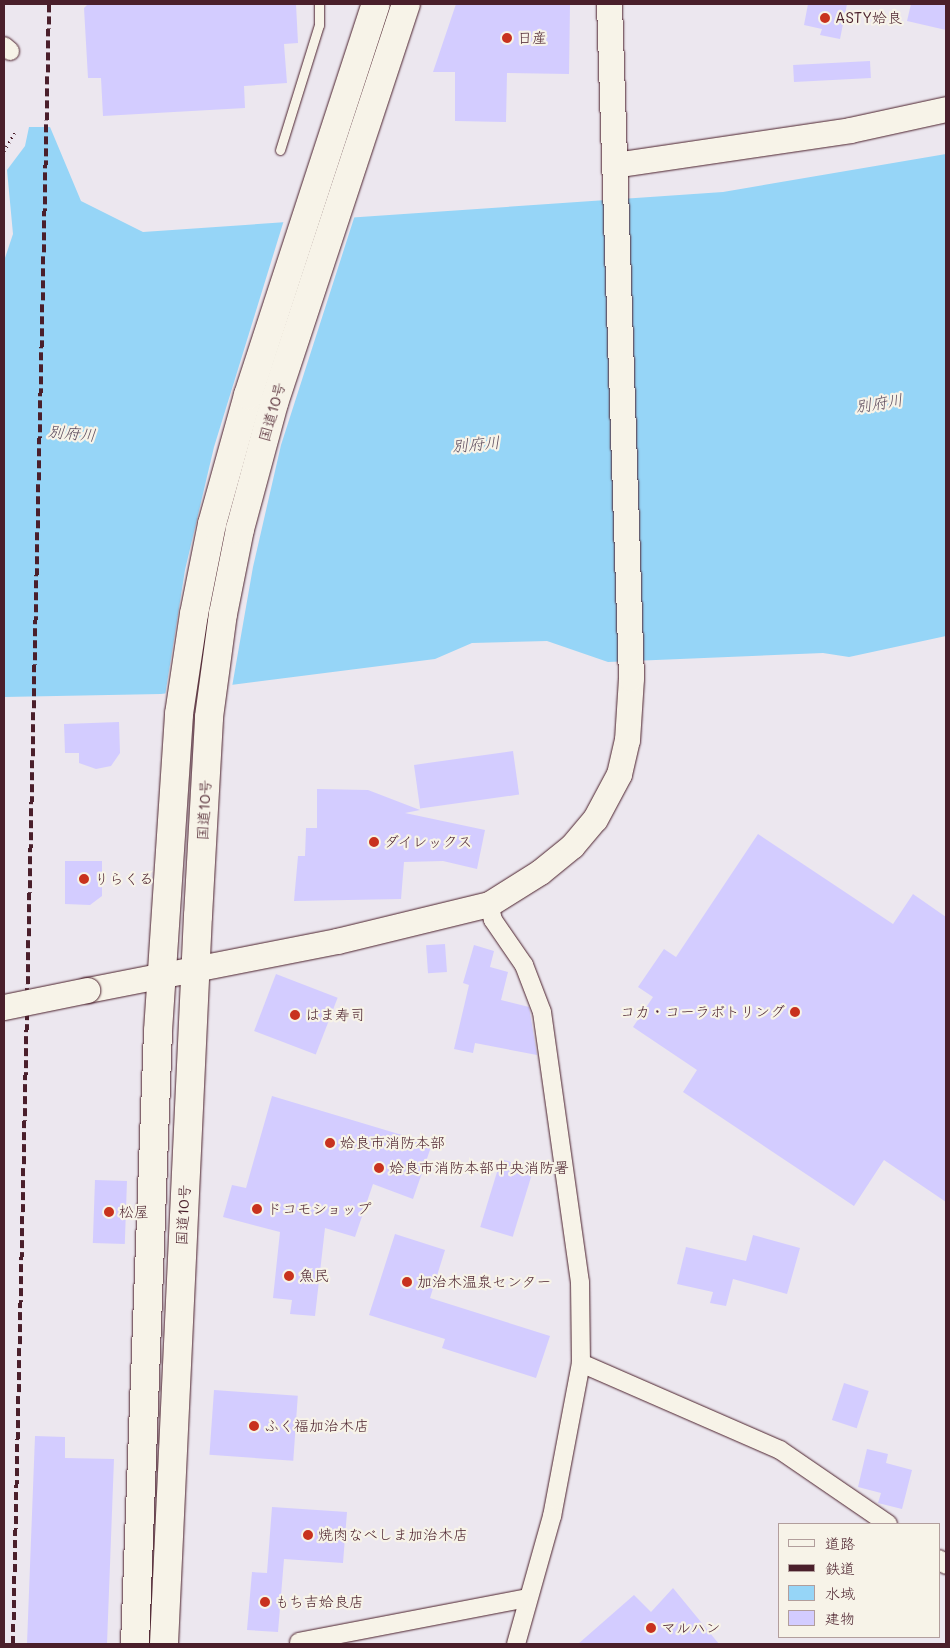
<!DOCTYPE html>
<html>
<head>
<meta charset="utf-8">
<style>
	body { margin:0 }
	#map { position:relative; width:950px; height:1648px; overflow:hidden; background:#ece7ef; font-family:Mali,"Klee One",sans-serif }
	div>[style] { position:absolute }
	.water>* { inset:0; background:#96d5f7 }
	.pier>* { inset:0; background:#ece7ef }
	.building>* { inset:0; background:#d3ccff; transform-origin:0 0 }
	.path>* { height:3px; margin-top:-1.5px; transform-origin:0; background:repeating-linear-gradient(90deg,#4a1f2b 0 1px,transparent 0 5px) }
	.roads { filter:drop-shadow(0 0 1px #4a1f2b) drop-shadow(0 0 1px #4a1f2b) }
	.lane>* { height:9px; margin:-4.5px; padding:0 4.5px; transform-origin:4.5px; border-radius:4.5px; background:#f7f3e8 }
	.street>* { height:18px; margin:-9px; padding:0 9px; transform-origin:9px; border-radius:9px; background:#f7f3e8 }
	.secondary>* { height:25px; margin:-12.5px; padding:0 12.5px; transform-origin:12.5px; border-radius:12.5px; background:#f7f3e8 }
	.highway>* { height:28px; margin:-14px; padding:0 14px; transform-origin:14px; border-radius:14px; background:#f7f3e8 }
	.rail>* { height:4px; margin-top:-2px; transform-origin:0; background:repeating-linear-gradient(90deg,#4a1f2b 0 8px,transparent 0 12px) }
	.bridges { filter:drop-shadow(0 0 1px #4a1f2b) drop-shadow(0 0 1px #4a1f2b) }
	.secondary-bridge>* { height:25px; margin:-12.5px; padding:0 12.5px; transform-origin:12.5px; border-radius:12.5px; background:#f7f3e8 }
	.dots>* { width:14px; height:14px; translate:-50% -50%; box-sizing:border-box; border:2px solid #f7f3e8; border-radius:50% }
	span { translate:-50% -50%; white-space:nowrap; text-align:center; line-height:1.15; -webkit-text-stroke:4.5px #f7f3e8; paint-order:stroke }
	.poi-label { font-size:15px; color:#4a1f2b }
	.left { translate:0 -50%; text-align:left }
	.right { translate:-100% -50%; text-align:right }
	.street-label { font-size:15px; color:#4a1f2b }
	.water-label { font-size:16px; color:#5d4c5e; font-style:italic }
	.frame { position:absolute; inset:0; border:5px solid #4a1f2b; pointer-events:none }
	.legend { position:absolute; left:778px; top:1523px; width:162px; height:115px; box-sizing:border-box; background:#f7f3e8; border:1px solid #b29e9c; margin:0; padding:6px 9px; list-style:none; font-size:15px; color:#4a1f2b }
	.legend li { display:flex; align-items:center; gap:10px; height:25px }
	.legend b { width:25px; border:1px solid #b29e9c }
</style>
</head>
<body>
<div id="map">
	<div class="water">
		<i style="clip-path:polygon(29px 127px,50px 127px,81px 201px,143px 232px,723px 192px,946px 154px,946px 636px,849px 657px,823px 653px,608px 662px,547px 641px,472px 643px,435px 659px,161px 694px,4px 697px,4px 261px,13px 234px,7px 170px,25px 146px)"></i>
	</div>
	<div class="pier">
		<i style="clip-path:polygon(355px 215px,281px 445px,253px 567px,232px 687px,165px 696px,185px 570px,214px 447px,284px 220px)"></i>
	</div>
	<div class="building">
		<i style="clip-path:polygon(88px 4px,296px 4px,298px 43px,284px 44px,287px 83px,244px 86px,245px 108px,103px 116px,101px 78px,88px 78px,84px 8px)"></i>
		<i style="clip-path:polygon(456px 4px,570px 4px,569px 74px,507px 73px,506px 122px,455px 121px,455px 72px,433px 72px)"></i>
		<i style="clip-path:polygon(808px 4px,847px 4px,840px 39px,820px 35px,822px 29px,804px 25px)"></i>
		<i style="clip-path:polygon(911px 4px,946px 4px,946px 30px,907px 21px)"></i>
		<i style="left:870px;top:61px;width:17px;height:77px;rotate:87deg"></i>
		<i style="clip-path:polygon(119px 722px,120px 753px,111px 766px,96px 769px,79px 763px,79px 753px,65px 753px,64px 724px)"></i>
		<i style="left:513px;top:751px;width:44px;height:100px;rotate:82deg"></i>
		<i style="clip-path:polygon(317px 789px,368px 790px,420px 810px,405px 813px,485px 830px,477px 869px,443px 861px,404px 862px,401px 899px,294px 901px,298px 856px,305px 856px,306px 828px,317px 828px)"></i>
		<i style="clip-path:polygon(758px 834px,893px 924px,913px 894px,946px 917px,946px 1202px,884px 1160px,854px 1206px,683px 1092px,697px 1070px,633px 1027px,653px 997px,638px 987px,664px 949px,676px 957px)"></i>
		<i style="clip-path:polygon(65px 861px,102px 861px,102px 896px,90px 905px,65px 904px)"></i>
		<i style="left:445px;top:944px;width:28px;height:19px;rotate:86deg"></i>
		<i style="clip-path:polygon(474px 945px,494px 951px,490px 967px,508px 972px,501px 1000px,529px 1007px,537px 1055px,475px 1043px,473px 1053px,454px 1049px,469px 985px,463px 983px)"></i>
		<i style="left:276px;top:974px;width:66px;height:61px;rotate:21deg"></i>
		<i style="clip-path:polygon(272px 1096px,432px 1144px,413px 1199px,373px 1184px,355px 1237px,325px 1228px,315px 1316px,290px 1314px,292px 1300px,273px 1298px,280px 1232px,223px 1217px,232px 1185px,246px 1188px)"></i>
		<i style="left:501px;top:1159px;width:34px;height:71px;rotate:17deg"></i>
		<i style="left:95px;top:1180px;width:32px;height:63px;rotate:2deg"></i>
		<i style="clip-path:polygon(395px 1234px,445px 1250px,430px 1298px,550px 1336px,536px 1378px,442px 1348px,445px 1339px,369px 1315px)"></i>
		<i style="clip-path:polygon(753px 1235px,800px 1248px,787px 1294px,733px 1279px,726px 1306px,710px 1303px,713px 1292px,677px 1284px,686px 1247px,746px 1261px)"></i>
		<i style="left:844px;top:1383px;width:26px;height:39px;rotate:18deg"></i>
		<i style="left:214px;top:1390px;width:84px;height:65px;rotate:4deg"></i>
		<i style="clip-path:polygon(35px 1436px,65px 1437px,65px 1458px,114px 1459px,107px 1644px,27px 1644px)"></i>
		<i style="clip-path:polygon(867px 1449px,888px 1454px,886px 1463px,912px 1470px,902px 1509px,878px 1503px,881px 1493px,858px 1487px)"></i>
		<i style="clip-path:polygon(272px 1507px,347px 1512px,343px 1563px,284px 1559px,278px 1632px,247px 1630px,252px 1572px,267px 1573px)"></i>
		<i style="clip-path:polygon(673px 1588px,719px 1644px,578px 1644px,634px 1595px,651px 1612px)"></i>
	</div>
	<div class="path">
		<i style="left:4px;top:151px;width:24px;rotate:-60deg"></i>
	</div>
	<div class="roads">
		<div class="lane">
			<i style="left:280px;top:150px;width:131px;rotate:-72.7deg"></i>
			<i style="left:319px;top:25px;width:21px;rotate:-90deg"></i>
		</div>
		<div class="street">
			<i style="left:4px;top:46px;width:8px;rotate:40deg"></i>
			<i style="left:489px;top:904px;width:16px;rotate:76deg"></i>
			<i style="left:493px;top:920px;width:55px;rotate:55.4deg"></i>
			<i style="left:524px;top:965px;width:50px;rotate:69deg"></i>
			<i style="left:542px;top:1012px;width:273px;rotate:82deg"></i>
			<i style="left:580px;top:1282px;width:81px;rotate:89.3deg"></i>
			<i style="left:581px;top:1363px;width:156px;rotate:100.7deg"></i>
			<i style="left:552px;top:1516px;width:133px;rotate:105.7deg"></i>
			<i style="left:581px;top:1363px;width:217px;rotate:23.6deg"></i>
			<i style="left:780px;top:1450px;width:131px;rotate:34.4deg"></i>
			<i style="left:939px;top:1559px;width:9px;rotate:41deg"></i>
			<i style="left:299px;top:1642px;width:233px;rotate:-10.9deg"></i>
		</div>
		<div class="secondary">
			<i style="left:614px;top:165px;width:239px;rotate:-8.4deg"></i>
			<i style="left:850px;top:130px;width:98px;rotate:-12.3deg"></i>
			<i style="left:87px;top:990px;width:255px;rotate:-11.1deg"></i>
			<i style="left:337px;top:941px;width:156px;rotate:-13.7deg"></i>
			<i style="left:489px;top:904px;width:60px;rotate:-32.1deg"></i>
			<i style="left:540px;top:872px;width:41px;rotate:-39.1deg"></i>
			<i style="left:572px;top:846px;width:35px;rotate:-50deg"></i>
			<i style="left:595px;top:819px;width:51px;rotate:-61.9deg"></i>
			<i style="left:619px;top:774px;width:35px;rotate:-77deg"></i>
			<i style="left:627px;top:740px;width:62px;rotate:-86.3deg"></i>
			<i style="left:631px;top:678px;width:674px;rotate:-91.87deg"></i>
		</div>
		<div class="highway">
			<i style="left:135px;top:1644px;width:613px;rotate:-87.85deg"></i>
			<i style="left:158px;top:1031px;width:318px;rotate:-86.2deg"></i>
			<i style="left:179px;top:714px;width:101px;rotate:-81.5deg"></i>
			<i style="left:194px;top:614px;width:92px;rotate:-78.7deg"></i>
			<i style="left:212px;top:524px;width:134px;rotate:-74.4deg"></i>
			<i style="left:248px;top:395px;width:411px;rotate:-71.9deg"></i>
			<i style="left:164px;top:1644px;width:729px;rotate:-87.33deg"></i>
			<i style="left:198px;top:916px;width:199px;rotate:-86.8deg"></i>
			<i style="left:209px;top:717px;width:104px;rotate:-82.3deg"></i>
			<i style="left:223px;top:614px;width:87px;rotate:-78.7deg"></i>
			<i style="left:240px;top:529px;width:131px;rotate:-74.9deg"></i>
			<i style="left:274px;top:403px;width:420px;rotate:-71.7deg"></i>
		</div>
	</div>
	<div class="rail">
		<i style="left:13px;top:1644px;width:1640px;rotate:-88.74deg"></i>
	</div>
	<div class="bridges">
		<div class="secondary-bridge">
			<i style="left:4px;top:1007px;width:85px;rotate:-11.6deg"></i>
		</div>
	</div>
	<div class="dots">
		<i style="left:825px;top:18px;background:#c8321e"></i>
		<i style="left:507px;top:38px;background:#c8321e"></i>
		<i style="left:374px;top:842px;background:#c8321e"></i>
		<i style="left:84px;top:879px;background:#c8321e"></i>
		<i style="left:795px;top:1012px;background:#c8321e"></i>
		<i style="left:295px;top:1015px;background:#c8321e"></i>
		<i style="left:330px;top:1143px;background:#c8321e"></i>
		<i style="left:379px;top:1168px;background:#c8321e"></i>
		<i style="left:257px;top:1209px;background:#c8321e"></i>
		<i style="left:109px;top:1212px;background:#c8321e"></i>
		<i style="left:289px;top:1276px;background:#c8321e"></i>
		<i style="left:407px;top:1282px;background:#c8321e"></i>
		<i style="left:254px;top:1426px;background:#c8321e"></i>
		<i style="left:308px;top:1535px;background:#c8321e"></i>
		<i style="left:265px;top:1602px;background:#c8321e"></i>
		<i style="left:651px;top:1628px;background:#c8321e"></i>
	</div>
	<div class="poi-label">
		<span class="left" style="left:835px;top:18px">ASTY姶良</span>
		<span class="left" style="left:517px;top:38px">日産</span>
		<span class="left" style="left:384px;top:842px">ダイレックス</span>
		<span class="left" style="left:94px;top:879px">りらくる</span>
		<span class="right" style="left:785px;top:1012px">コカ・コーラボトリング</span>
		<span class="left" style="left:305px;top:1015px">はま寿司</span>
		<span class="left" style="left:340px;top:1143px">姶良市消防本部</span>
		<span class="left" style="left:389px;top:1168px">姶良市消防本部中央消防署</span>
		<span class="left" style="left:267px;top:1209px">ドコモショップ</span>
		<span class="left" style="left:119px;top:1212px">松屋</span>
		<span class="left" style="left:299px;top:1276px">魚民</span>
		<span class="left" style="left:417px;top:1282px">加治木温泉センター</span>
		<span class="left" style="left:264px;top:1426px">ふく福加治木店</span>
		<span class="left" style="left:318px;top:1535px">焼肉なべしま加治木店</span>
		<span class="left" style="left:275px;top:1602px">もち吉姶良店</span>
		<span class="left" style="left:661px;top:1628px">マルハン</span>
	</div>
	<div class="street-label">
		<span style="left:272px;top:412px;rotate:-74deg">国道10号</span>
		<span style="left:204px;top:810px;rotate:-87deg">国道10号</span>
		<span style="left:183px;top:1215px;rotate:-87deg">国道10号</span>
	</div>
	<div class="water-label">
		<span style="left:879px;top:403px;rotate:-9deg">別府川</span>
		<span style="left:72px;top:433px;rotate:5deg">別府川</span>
		<span style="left:476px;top:444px;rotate:-5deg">別府川</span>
	</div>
	<div class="frame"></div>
	<ul class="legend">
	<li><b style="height:6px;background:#f7f3e8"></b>道路</li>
	<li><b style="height:6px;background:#4a1f2b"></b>鉄道</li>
	<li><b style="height:14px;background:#96d5f7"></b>水域</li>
	<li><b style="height:14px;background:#d3ccff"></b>建物</li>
	</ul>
</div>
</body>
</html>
